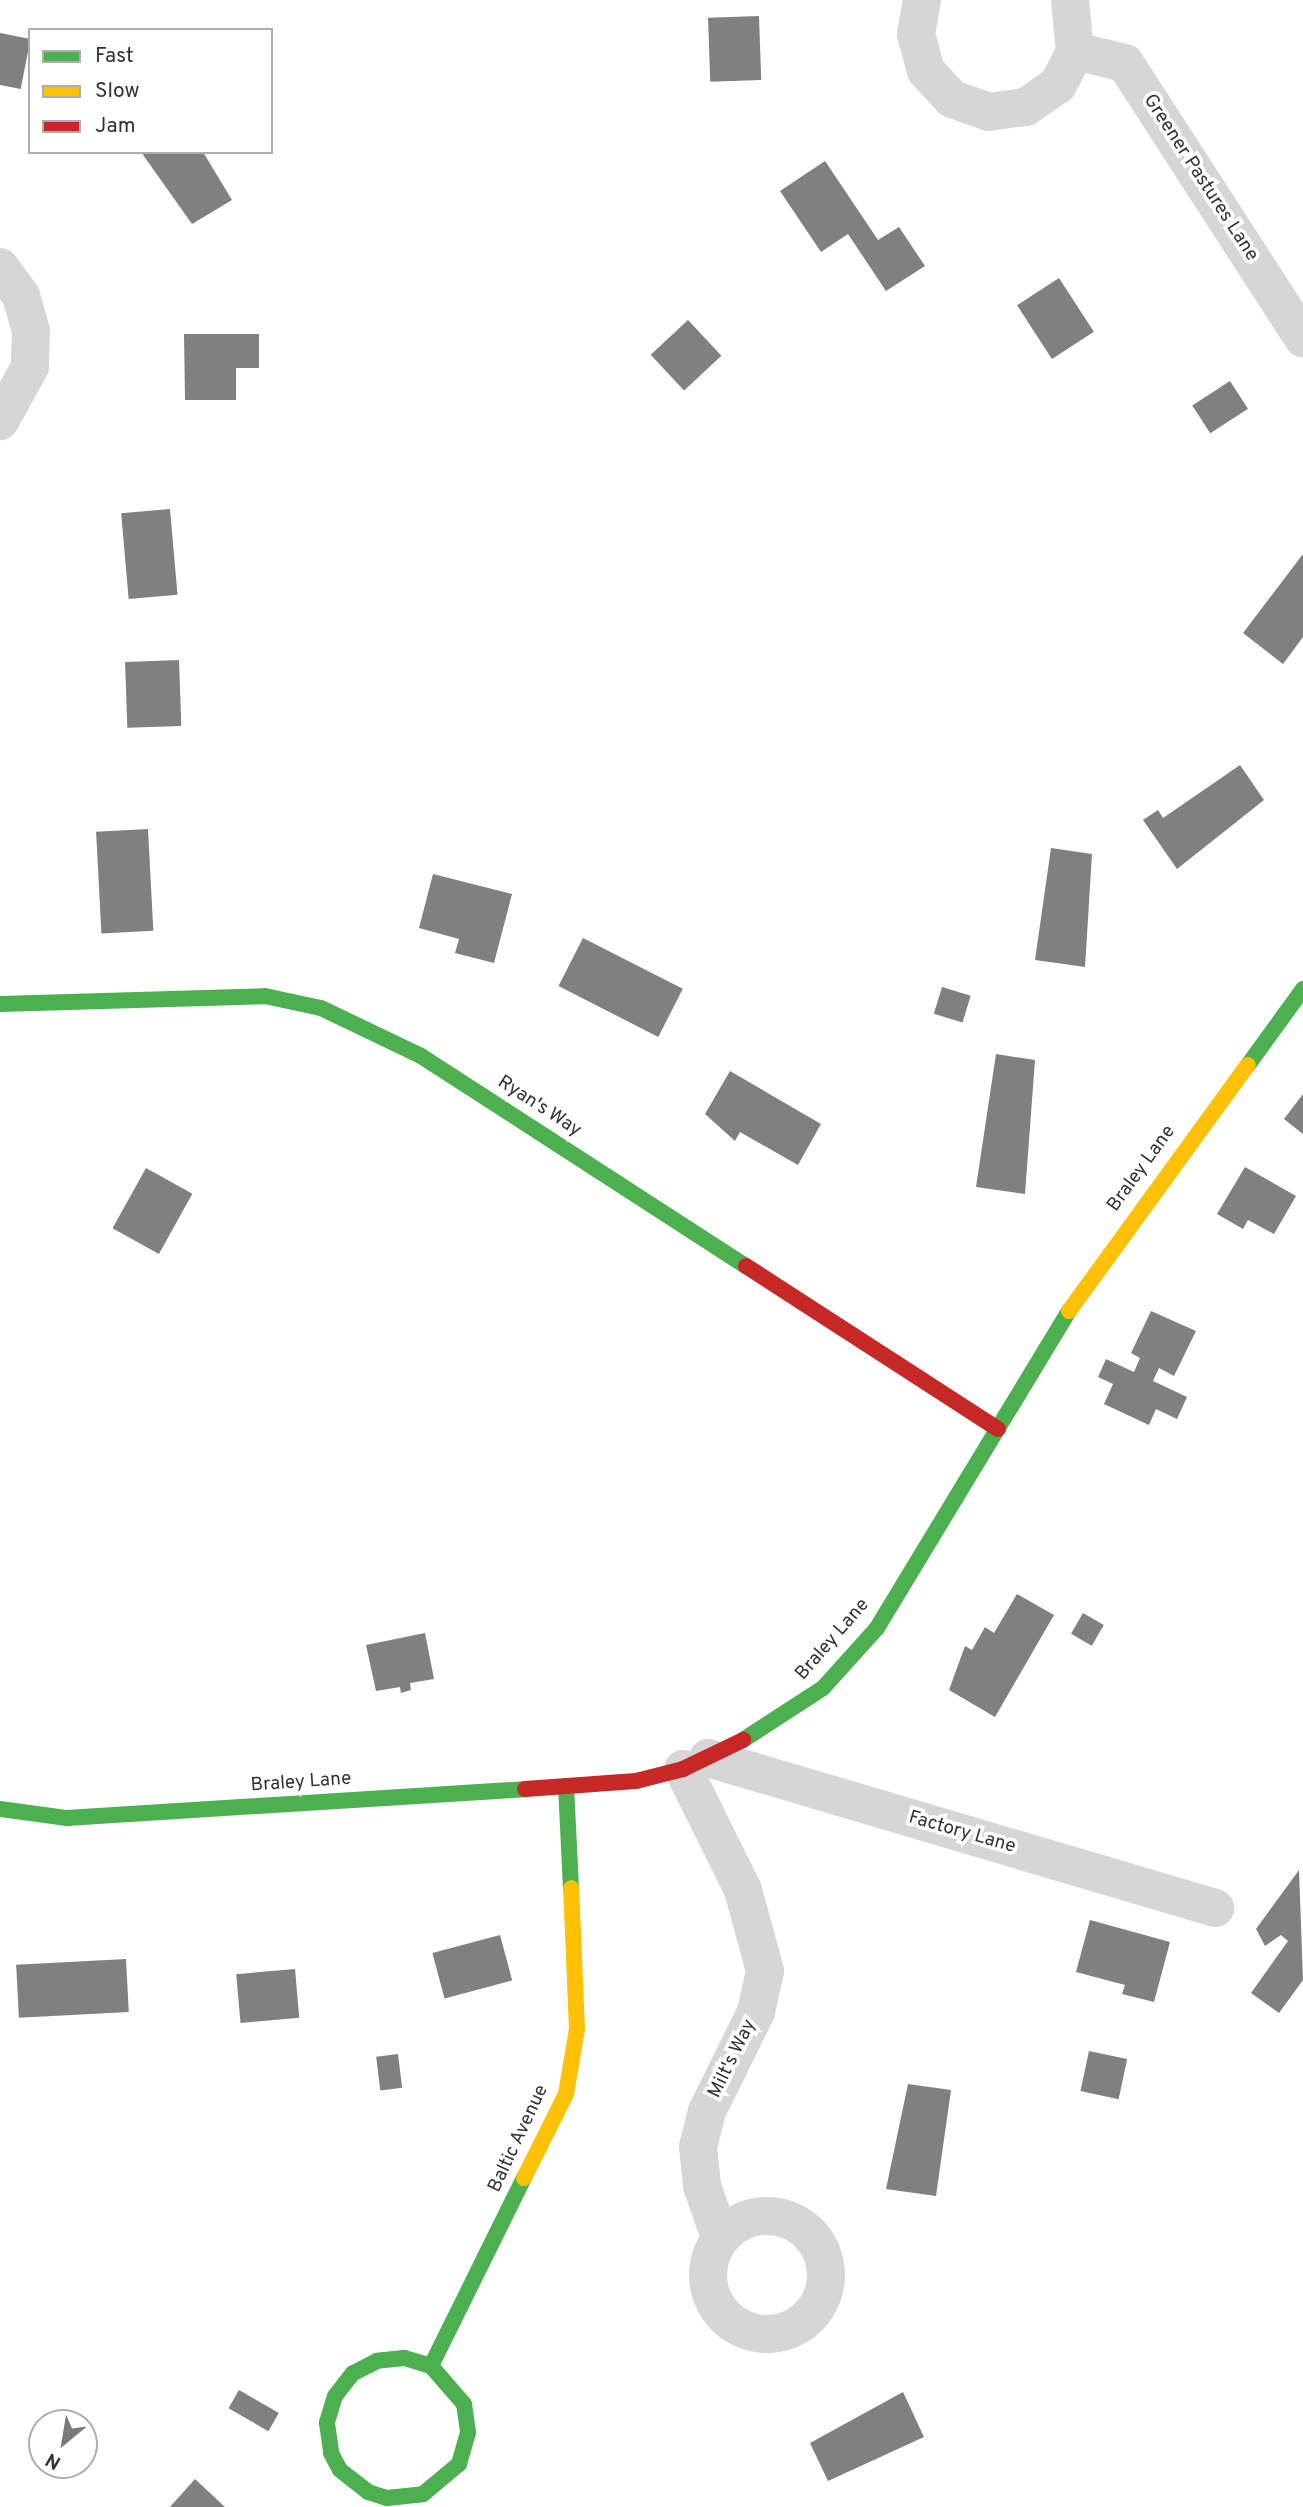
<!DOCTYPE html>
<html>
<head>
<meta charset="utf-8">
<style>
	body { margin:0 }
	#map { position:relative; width:1303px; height:2507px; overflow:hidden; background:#fff; font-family:Overpass,sans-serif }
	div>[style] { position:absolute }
	.building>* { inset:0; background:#808080; transform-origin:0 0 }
	.street>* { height:38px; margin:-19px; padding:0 19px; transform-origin:19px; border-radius:19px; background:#d6d6d6 }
	.street>.ring { margin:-19px; padding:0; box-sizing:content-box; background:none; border:38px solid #d6d6d6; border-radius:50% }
	.fast>* { height:16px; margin:-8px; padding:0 8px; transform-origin:8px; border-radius:8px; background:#4caf50 }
	.slow>* { height:16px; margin:-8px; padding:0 8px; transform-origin:8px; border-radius:8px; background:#ffc107 }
	.jam>* { height:16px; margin:-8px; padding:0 8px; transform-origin:8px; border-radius:8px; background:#c62828 }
	span { translate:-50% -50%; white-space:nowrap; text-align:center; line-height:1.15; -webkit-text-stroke:7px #fff; paint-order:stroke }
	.street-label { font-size:19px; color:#323232 }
	.legend { position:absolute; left:28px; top:28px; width:245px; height:126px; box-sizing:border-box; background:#fff; border:2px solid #adadad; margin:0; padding:9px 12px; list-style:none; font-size:21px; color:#323232 }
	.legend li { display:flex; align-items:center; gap:14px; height:35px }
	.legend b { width:35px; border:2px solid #adadad }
	.north { position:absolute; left:28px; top:2409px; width:70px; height:70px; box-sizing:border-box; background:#fff; border:2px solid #adadad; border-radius:50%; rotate:210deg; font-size:19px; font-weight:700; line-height:28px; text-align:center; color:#323232 }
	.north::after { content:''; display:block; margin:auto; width:24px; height:32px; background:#7a7a7a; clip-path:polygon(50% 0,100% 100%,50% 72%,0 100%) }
</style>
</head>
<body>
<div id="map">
	<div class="building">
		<i style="left:759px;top:16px;width:64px;height:51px;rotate:88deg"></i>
		<i style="left:0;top:33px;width:31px;height:51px;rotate:11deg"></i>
		<i style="clip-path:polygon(141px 152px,203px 152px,232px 200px,192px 224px)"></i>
		<i style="clip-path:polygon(825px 161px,878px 240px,899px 227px,925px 266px,886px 291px,848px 234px,821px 252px,780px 191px)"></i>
		<i style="left:1059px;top:278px;width:64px;height:50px;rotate:57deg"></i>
		<i style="left:688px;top:320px;width:49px;height:51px;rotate:47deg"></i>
		<i style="clip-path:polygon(184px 334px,259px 334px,259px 368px,236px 368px,236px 400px,185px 400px)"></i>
		<i style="left:1230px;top:381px;width:33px;height:45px;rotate:57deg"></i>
		<i style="left:170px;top:509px;width:86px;height:49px;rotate:85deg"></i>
		<i style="clip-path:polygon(1303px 554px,1303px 637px,1283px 664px,1243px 633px)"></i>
		<i style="left:179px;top:660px;width:66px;height:54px;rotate:88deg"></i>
		<i style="clip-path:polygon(1240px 765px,1264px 800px,1177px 869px,1143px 820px,1158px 810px,1163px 818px)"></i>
		<i style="left:148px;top:829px;width:102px;height:52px;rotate:87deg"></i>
		<i style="clip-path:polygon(1051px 848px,1092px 854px,1085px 967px,1035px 960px)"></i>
		<i style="clip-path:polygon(433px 874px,512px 894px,494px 963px,455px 953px,459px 939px,419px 928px)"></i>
		<i style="left:583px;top:938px;width:112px;height:54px;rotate:27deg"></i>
		<i style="left:942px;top:987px;width:30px;height:28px;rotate:17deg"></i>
		<i style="clip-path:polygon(996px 1054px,1035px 1060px,1025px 1194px,976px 1187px)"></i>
		<i style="clip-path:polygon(730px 1071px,821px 1124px,798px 1165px,740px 1132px,735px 1141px,705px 1114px)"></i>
		<i style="clip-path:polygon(1303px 1094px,1303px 1134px,1284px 1119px)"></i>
		<i style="clip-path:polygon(1245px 1167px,1296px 1196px,1274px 1234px,1248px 1220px,1243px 1229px,1217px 1214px)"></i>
		<i style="left:146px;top:1168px;width:53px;height:69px;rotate:29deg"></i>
		<i style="clip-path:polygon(1151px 1311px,1196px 1331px,1174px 1376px,1159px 1368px,1153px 1381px,1187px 1397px,1177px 1419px,1156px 1409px,1149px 1425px,1104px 1404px,1113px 1384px,1098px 1377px,1106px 1359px,1134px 1372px,1140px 1358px,1131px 1353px)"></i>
		<i style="clip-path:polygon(1017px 1594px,1054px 1615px,995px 1717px,949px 1690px,965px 1646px,972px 1650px,985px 1627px,994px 1633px)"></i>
		<i style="left:1083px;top:1613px;width:24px;height:24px;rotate:30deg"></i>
		<i style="clip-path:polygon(425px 1633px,434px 1679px,410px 1683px,411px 1690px,401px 1693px,400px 1687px,376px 1691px,366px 1645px)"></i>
		<i style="clip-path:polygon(1299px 1870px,1303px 1980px,1279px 2013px,1251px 1993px,1288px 1941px,1281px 1935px,1265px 1946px,1256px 1929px)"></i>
		<i style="clip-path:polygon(1090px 1920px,1170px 1942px,1154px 2002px,1122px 1994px,1125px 1985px,1076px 1972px)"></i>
		<i style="left:500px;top:1935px;width:47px;height:70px;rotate:75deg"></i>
		<i style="left:126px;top:1959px;width:53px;height:110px;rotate:87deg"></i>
		<i style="left:295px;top:1969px;width:49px;height:59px;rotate:85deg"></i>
		<i style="left:1089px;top:2051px;width:39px;height:41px;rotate:12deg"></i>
		<i style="left:398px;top:2054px;width:34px;height:22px;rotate:83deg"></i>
		<i style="clip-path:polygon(908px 2084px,951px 2090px,936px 2196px,886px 2189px)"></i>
		<i style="left:239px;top:2390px;width:46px;height:21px;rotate:30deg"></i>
		<i style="clip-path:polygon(903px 2392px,924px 2437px,828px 2481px,810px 2443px)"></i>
		<i style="clip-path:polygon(195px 2479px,225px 2507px,170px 2507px)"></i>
	</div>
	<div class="street">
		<i style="left:922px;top:0;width:35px;rotate:100deg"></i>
		<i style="left:916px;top:34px;width:38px;rotate:75deg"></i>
		<i style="left:926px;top:71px;width:38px;rotate:47deg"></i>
		<i style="left:952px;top:99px;width:39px;rotate:19deg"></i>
		<i style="left:989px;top:112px;width:37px;rotate:-8deg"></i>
		<i style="left:1026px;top:107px;width:39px;rotate:-35deg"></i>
		<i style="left:1058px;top:85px;width:38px;rotate:-63deg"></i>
		<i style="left:1075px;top:51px;width:51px;rotate:-95.6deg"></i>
		<i style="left:1075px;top:51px;width:51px;rotate:13.5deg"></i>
		<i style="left:1125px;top:63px;width:328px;rotate:57.1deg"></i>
		<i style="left:0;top:267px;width:36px;rotate:54deg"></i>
		<i style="left:21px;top:296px;width:36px;rotate:74deg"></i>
		<i style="left:31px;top:331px;width:36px;rotate:92deg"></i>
		<i style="left:30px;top:367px;width:62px;rotate:119.1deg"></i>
		<i style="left:708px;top:1758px;width:529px;rotate:16.48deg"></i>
		<i style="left:683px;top:1769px;width:135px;rotate:63.6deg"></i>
		<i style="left:743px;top:1890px;width:84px;rotate:74.8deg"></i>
		<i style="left:765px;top:1971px;width:42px;rotate:102.4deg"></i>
		<i style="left:756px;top:2012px;width:110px;rotate:116.3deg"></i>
		<i style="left:707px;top:2111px;width:37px;rotate:104deg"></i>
		<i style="left:698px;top:2147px;width:39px;rotate:84deg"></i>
		<i style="left:702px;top:2186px;width:54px;rotate:70.6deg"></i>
		<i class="ring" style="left:708px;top:2216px;width:80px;height:80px"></i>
	</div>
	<div class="fast">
		<i style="left:0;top:1004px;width:265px;rotate:-1.7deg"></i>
		<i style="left:265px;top:996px;width:57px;rotate:12.1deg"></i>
		<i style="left:321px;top:1008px;width:111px;rotate:25.6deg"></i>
		<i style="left:421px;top:1056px;width:387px;rotate:32.9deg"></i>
		<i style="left:1248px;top:1065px;width:94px;rotate:-54.1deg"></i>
		<i style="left:743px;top:1740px;width:95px;rotate:-33deg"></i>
		<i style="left:823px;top:1688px;width:81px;rotate:-48deg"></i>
		<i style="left:877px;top:1628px;width:371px;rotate:-58.8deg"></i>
		<i style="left:566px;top:1786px;width:102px;rotate:87.2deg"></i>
		<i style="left:0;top:1809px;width:68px;rotate:7.7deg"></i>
		<i style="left:67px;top:1818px;width:459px;rotate:-3.6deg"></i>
		<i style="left:431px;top:2366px;width:28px;rotate:-163deg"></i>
		<i style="left:404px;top:2358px;width:27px;rotate:174deg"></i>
		<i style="left:377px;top:2361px;width:27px;rotate:153deg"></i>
		<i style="left:353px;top:2373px;width:29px;rotate:128deg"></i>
		<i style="left:335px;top:2396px;width:28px;rotate:107deg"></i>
		<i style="left:327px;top:2423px;width:30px;rotate:82deg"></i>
		<i style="left:331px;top:2453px;width:19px;rotate:62deg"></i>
		<i style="left:340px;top:2470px;width:36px;rotate:38deg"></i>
		<i style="left:368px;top:2492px;width:20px;rotate:18deg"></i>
		<i style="left:387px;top:2498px;width:36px;rotate:-6deg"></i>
		<i style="left:423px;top:2494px;width:47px;rotate:-39.8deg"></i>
		<i style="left:459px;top:2464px;width:33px;rotate:-74deg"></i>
		<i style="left:468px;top:2432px;width:28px;rotate:-98deg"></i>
		<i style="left:464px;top:2404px;width:50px;rotate:-131deg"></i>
		<i style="left:431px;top:2366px;width:210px;rotate:-63.7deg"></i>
	</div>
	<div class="slow">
		<i style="left:1069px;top:1311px;width:304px;rotate:-54deg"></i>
		<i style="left:524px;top:2178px;width:94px;rotate:-63.4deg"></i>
		<i style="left:566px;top:2094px;width:66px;rotate:-80.4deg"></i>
		<i style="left:577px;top:2029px;width:141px;rotate:-92.4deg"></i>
	</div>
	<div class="jam">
		<i style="left:746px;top:1266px;width:300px;rotate:32.9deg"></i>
		<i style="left:525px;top:1789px;width:111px;rotate:-4.1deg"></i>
		<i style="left:636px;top:1781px;width:49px;rotate:-14.3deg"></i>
		<i style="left:683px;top:1769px;width:67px;rotate:-25.8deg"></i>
	</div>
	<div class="street-label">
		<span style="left:1200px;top:178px;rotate:57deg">Greener Pastures Lane</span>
		<span style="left:539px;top:1107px;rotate:33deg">Ryan's Way</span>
		<span style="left:1142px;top:1169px;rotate:-54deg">Braley Lane</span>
		<span style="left:833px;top:1640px;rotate:-49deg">Braley Lane</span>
		<span style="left:301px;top:1783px;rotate:-4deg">Braley Lane</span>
		<span style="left:962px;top:1833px;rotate:16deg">Factory Lane</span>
		<span style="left:733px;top:2059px;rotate:-64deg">Milt's Way</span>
		<span style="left:519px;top:2139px;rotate:-65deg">Baltic Avenue</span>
	</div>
	<ul class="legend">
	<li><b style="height:9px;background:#4caf50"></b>Fast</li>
	<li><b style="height:9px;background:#ffc107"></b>Slow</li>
	<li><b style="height:9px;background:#c62828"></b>Jam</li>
	</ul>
	<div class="north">N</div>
</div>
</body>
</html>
